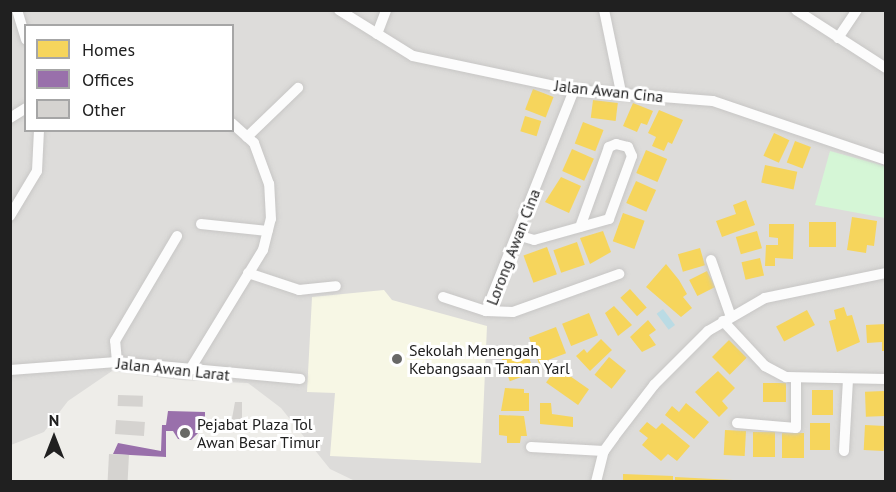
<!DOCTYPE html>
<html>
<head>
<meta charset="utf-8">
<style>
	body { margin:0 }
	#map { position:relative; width:896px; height:492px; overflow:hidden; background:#eeede9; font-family:"PT Sans",sans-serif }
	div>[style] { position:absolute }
	.residential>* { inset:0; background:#dddcda }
	.education>* { inset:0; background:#f7f7e5 }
	.park>* { inset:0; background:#d5f6d6 }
	.water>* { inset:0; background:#badbe4; transform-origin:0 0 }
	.homes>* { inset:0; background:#f6d55c; transform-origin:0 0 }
	.offices>* { inset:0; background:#9970ab }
	.building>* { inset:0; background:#d5d3d0; transform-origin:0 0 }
	.roads { filter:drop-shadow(0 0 2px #c7c6c5) drop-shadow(0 0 2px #c7c6c5) }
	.street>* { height:10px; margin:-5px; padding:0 5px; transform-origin:5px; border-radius:5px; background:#fcfcfc }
	.dots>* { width:16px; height:16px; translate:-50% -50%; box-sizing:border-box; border:3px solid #fff; border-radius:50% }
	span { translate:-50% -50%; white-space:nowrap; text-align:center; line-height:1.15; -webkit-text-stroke:6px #fff; paint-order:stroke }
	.street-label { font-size:16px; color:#202020 }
	.poi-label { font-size:16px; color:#202020 }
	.left { translate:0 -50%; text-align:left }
	.frame { position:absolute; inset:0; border:12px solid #202020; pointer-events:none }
	.legend { position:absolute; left:24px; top:24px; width:210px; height:108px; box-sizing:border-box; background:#fff; border:2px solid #a6a6a6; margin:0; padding:8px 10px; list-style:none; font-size:18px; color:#202020 }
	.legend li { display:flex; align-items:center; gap:12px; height:30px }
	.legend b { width:30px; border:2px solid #a6a6a6 }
	.north { position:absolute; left:24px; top:408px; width:60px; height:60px; -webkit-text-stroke:4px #fff; paint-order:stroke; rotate:0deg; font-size:16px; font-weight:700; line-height:24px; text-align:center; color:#202020 }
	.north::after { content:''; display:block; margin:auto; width:21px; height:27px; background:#202020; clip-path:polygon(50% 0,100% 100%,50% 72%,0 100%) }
</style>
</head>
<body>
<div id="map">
	<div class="residential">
		<i style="clip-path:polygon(evenodd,11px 11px,885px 11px,885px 481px,355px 481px,330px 469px,281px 408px,248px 383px,180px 380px,112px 371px,68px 401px,44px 432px,11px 445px,11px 11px,26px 26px,232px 26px,232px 130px,26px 130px,26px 26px)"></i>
	</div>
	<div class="education">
		<i style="clip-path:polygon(384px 290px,392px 300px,487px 326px,481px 463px,330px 456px,335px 393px,307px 392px,312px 297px)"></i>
	</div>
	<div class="park">
		<i style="clip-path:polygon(830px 151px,885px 166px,885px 218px,815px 205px)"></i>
	</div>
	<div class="water">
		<i style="left:663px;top:309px;width:20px;height:8px;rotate:53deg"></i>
	</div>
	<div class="homes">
		<i style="left:533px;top:89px;width:22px;height:22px;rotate:21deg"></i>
		<i style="left:593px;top:100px;width:25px;height:18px;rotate:7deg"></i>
		<i style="clip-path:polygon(633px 103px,653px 111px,647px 125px,641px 123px,637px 132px,623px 126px)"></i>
		<i style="clip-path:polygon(659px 110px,683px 120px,672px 144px,668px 142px,664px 151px,652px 146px,656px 137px,648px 133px)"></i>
		<i style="left:525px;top:116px;width:17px;height:16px;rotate:17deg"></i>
		<i style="left:583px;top:122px;width:22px;height:23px;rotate:21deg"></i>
		<i style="left:774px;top:133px;width:17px;height:25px;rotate:25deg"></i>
		<i style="left:795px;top:141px;width:17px;height:23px;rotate:21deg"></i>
		<i style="left:572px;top:149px;width:24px;height:24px;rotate:24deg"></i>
		<i style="left:646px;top:150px;width:23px;height:25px;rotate:23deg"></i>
		<i style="left:765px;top:165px;width:33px;height:18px;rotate:12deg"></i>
		<i style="clip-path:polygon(561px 177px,581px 186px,569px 213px,545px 202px)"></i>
		<i style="left:636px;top:181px;width:22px;height:24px;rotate:24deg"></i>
		<i style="clip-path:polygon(746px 200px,755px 225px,722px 237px,716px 221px,736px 214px,733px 205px)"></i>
		<i style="left:623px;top:213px;width:23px;height:30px;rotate:20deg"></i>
		<i style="clip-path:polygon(852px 217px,877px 221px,874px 246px,867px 245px,866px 253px,847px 250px)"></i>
		<i style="left:809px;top:222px;width:27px;height:25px"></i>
		<i style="clip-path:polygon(769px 224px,794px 224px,793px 259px,775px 258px,775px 266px,765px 266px,766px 245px,778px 245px,778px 238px,769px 237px)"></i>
		<i style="clip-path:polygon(603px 231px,611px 252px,590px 264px,580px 238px)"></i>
		<i style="left:757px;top:231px;width:18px;height:22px;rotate:74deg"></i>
		<i style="left:577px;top:242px;width:24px;height:25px;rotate:71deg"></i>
		<i style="left:547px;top:247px;width:29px;height:25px;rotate:70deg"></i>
		<i style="left:700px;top:248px;width:18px;height:23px;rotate:74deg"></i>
		<i style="left:760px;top:258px;width:18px;height:19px;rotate:77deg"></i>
		<i style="clip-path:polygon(666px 264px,679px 280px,687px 294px,683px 297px,692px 308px,681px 317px,646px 287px)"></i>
		<i style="left:707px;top:271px;width:18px;height:20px;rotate:63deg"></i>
		<i style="left:630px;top:289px;width:25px;height:13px;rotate:48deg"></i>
		<i style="clip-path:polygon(614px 306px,632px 325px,618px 336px,605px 313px)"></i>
		<i style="clip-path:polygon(844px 307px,847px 316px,852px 315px,860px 342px,837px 352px,829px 321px,836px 319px,834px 310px)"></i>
		<i style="left:807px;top:310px;width:17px;height:35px;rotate:62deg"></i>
		<i style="left:589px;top:313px;width:24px;height:29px;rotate:68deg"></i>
		<i style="clip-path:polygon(648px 320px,656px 330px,649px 335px,656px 345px,642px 352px,630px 337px)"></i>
		<i style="clip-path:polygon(886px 324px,886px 351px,882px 351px,882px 342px,867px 343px,866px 325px)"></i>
		<i style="left:556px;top:327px;width:28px;height:29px;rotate:69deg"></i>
		<i style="clip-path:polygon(601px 339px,612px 350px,590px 371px,576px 356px,584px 349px,587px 353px)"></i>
		<i style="left:729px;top:340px;width:25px;height:24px;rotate:45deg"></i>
		<i style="left:525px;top:347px;width:27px;height:26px;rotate:70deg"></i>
		<i style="left:609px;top:357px;width:22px;height:23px;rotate:39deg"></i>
		<i style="left:557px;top:367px;width:39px;height:19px;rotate:35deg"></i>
		<i style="clip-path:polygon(718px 371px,735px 388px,722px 401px,728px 408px,719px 417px,695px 392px)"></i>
		<i style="left:763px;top:383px;width:23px;height:19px"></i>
		<i style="clip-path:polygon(505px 388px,524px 389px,524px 393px,529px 393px,529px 411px,501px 411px)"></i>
		<i style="left:812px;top:390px;width:21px;height:25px"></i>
		<i style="left:884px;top:391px;width:25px;height:19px;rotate:88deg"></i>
		<i style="clip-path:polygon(540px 403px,551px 403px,552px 414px,573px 417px,573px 427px,540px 424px)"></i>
		<i style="clip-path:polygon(686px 403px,709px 422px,694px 439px,665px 415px,672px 406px,679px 412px)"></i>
		<i style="clip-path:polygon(499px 415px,524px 416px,527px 436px,521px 436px,520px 443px,507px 443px,507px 436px,499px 435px)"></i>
		<i style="clip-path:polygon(647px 422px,656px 429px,662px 423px,690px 446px,677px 461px,668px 454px,661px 461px,642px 445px,648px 438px,639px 431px)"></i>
		<i style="left:810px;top:423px;width:20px;height:27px"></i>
		<i style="left:865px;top:425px;width:20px;height:25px;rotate:3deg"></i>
		<i style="left:725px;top:430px;width:21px;height:25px;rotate:3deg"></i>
		<i style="left:753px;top:432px;width:22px;height:25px"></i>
		<i style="left:782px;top:433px;width:22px;height:25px"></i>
		<i style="clip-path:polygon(623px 474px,673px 476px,673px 482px,623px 482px)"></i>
		<i style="clip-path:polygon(675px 477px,733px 480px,733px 482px,675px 482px)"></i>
	</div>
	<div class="offices">
		<i style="clip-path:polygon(168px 411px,205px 412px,205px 426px,191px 440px,178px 439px,173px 431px,166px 431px,166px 457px,113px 454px,118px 443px,161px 451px,162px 425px,166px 425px)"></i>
	</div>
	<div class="building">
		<i style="left:118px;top:395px;width:25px;height:11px;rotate:2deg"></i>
		<i style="clip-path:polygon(235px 402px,242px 402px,242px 424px,231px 424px)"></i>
		<i style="left:116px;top:420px;width:29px;height:14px;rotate:4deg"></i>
		<i style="left:109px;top:454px;width:20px;height:28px;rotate:3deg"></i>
	</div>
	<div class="roads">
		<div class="street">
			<i style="left:17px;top:10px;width:31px;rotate:73deg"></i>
			<i style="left:339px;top:10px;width:87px;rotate:31.9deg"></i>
			<i style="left:413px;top:56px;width:165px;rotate:11.9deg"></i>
			<i style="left:574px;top:90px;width:139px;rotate:4.5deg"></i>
			<i style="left:713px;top:101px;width:183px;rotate:18.8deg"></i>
			<i style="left:604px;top:10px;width:84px;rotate:78.3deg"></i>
			<i style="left:796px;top:10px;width:107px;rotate:32.8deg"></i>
			<i style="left:377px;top:34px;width:26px;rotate:-69deg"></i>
			<i style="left:838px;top:38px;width:34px;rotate:-56deg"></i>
			<i style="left:574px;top:90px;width:238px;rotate:111.7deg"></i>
			<i style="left:486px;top:311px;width:27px;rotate:2deg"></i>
			<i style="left:513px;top:312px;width:113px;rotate:-19.7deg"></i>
			<i style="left:10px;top:118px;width:19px;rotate:-32deg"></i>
			<i style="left:247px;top:137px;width:71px;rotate:-43.9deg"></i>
			<i style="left:10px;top:216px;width:52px;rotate:-59deg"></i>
			<i style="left:37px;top:171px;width:41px;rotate:-87.2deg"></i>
			<i style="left:201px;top:224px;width:67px;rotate:6deg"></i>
			<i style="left:517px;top:235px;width:18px;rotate:16deg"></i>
			<i style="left:534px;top:240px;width:78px;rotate:-15.6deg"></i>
			<i style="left:609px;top:219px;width:67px;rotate:-69.9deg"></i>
			<i style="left:632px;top:156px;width:10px;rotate:-114deg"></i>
			<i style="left:628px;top:147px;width:12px;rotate:-166deg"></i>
			<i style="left:616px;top:144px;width:8px;rotate:157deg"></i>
			<i style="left:609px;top:147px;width:85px;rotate:109.9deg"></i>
			<i style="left:711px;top:260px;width:60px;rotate:70.7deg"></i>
			<i style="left:248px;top:273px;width:54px;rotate:18.4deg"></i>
			<i style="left:299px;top:290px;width:37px;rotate:-6deg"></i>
			<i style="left:443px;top:297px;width:45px;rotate:18deg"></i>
			<i style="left:723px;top:321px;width:62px;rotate:47deg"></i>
			<i style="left:765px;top:366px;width:24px;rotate:28deg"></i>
			<i style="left:786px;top:377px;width:100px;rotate:1.1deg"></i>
			<i style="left:117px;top:362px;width:21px;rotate:-95deg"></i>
			<i style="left:115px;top:341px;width:122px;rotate:-59.4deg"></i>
			<i style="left:10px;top:370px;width:107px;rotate:-4.3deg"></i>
			<i style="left:117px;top:362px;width:184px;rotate:5.3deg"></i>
			<i style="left:189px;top:371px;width:142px;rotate:-58.6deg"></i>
			<i style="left:263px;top:250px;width:32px;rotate:-76deg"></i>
			<i style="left:271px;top:219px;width:35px;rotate:-93deg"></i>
			<i style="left:269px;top:184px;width:44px;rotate:-110.1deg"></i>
			<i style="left:254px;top:143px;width:30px;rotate:-138deg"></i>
			<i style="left:737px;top:423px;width:59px;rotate:4.8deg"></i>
			<i style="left:796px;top:428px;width:50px;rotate:-90deg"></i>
			<i style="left:531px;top:447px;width:73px;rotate:3.1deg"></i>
			<i style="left:844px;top:451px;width:71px;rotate:-86.8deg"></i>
			<i style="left:596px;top:482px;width:32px;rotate:-76deg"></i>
			<i style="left:604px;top:451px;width:17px;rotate:-54deg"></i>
			<i style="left:614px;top:437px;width:66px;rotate:-52.4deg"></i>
			<i style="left:654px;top:385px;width:76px;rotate:-45deg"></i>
			<i style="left:708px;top:331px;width:66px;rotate:-30.1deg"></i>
			<i style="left:765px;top:298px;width:124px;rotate:-11.7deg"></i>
		</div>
	</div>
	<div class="dots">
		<i style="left:397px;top:359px;background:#686866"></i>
		<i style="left:185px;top:433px;background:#686866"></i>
	</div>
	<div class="street-label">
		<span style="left:609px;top:91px;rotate:6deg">Jalan Awan Cina</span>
		<span style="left:513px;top:247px;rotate:-69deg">Lorong Awan Cina</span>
		<span style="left:173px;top:369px;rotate:6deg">Jalan Awan Larat</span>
	</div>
	<div class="poi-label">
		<span class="left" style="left:409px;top:359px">Sekolah Menengah<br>Kebangsaan Taman Yarl</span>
		<span class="left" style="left:197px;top:433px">Pejabat Plaza Tol<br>Awan Besar Timur</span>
	</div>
	<div class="frame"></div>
	<ul class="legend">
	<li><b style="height:16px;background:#f6d55c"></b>Homes</li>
	<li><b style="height:16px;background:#9970ab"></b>Offices</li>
	<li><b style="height:16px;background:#d5d3d0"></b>Other</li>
	</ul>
	<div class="north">N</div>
</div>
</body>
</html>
